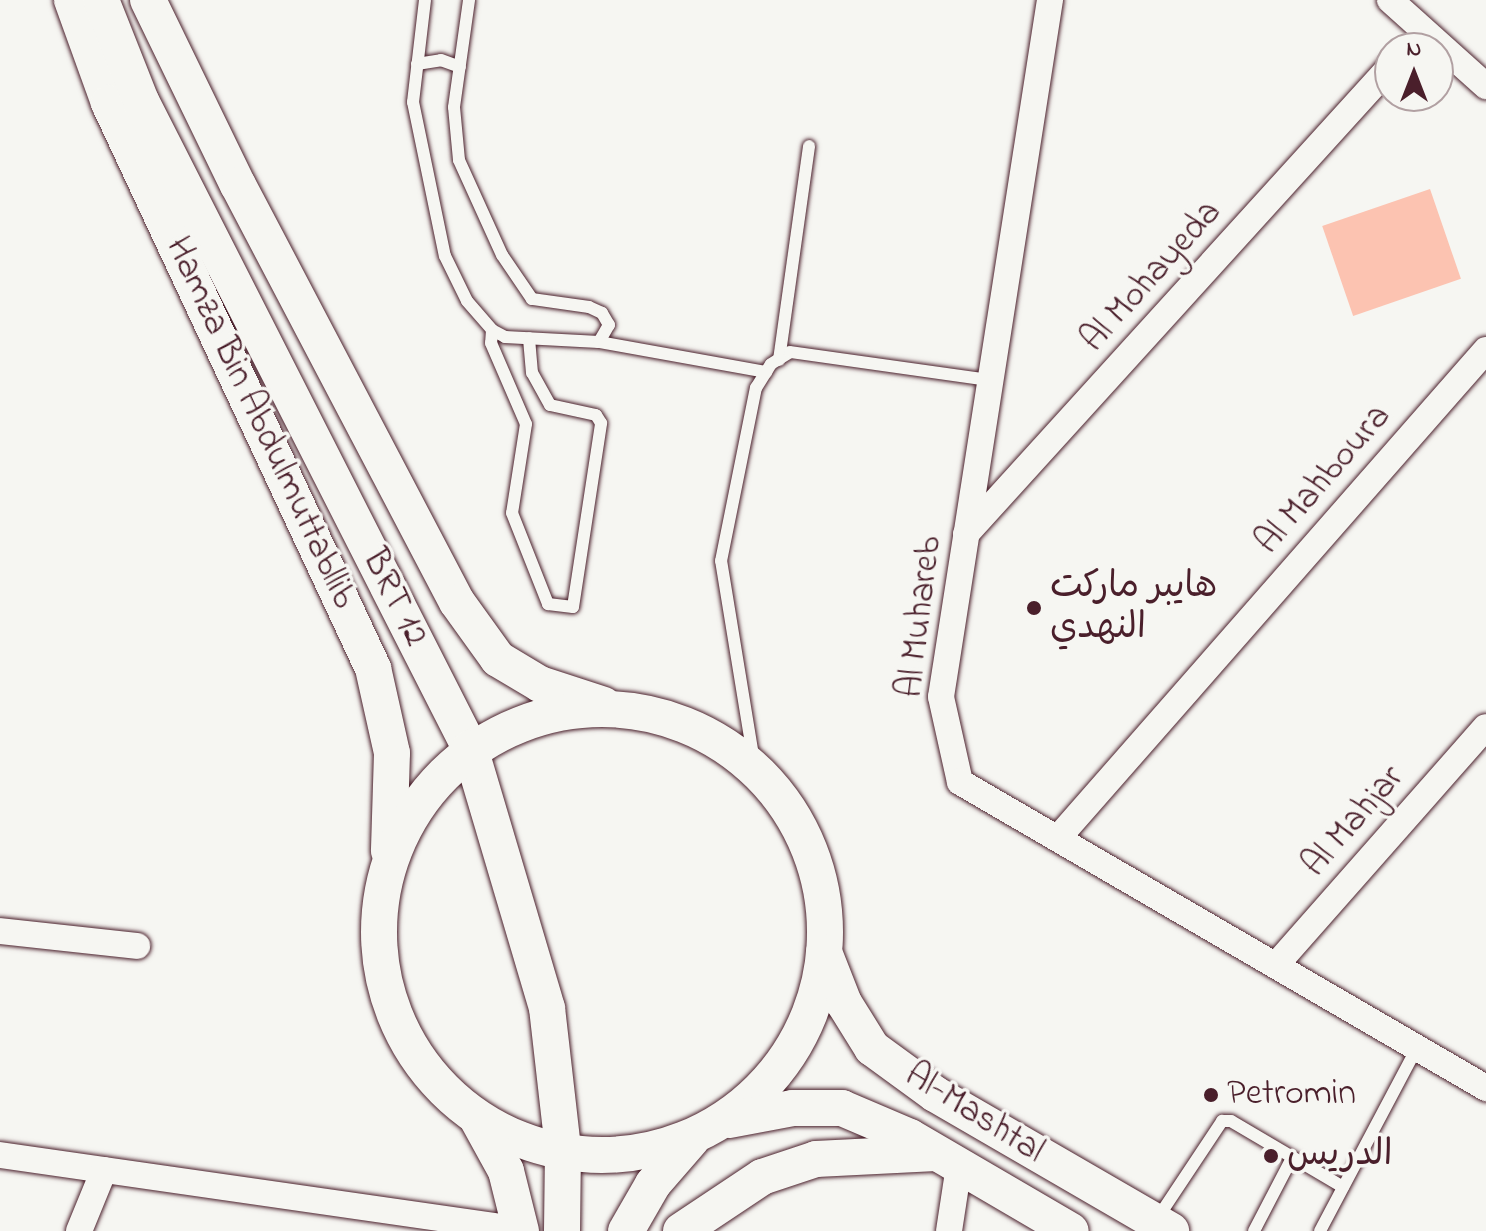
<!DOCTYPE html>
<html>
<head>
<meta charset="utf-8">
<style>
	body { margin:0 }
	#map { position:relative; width:1486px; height:1231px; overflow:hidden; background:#f6f6f2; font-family:"Indie Flower","Playpen Sans Arabic",sans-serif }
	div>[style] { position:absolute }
	.building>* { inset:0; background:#fcc3b1; transform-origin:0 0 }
	.roads { filter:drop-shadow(0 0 2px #4a1f2b) drop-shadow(0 0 2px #4a1f2b) }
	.lane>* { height:12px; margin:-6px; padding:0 6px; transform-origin:6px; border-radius:6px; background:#f6f6f2 }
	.street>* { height:26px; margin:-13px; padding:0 13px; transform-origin:13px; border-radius:13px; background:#f6f6f2 }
	.secondary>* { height:36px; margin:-18px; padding:0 18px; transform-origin:18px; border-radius:18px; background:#f6f6f2 }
	.secondary>.ring { margin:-18px; padding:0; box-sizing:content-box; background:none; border:36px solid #f6f6f2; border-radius:50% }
	.dots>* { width:22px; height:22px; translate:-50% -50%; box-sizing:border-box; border:4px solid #f6f6f2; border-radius:50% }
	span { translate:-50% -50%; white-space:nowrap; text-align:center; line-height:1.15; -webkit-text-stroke:7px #f6f6f2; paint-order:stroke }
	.street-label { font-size:36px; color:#4a1f2b }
	.poi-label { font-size:36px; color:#4a1f2b }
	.left { translate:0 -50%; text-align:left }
	.north { position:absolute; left:1374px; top:32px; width:80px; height:80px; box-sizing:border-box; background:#f6f6f2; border:2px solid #b1a0a2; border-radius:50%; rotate:0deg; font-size:22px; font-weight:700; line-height:32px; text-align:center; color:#4a1f2b }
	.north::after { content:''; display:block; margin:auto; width:28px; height:36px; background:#4a1f2b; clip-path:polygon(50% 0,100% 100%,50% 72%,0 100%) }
</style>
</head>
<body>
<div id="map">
	<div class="building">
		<i style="left:1430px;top:189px;width:95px;height:114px;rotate:71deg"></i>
	</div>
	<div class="roads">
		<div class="lane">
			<i style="left:425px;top:0;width:103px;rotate:96.7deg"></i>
			<i style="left:413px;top:102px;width:157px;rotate:78.3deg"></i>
			<i style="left:445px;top:256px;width:50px;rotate:63.9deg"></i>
			<i style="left:467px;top:301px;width:38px;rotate:49deg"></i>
			<i style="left:492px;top:330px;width:15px;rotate:28deg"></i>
			<i style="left:505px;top:337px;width:94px;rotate:3deg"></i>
			<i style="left:599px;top:342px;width:20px;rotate:-60deg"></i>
			<i style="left:609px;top:325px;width:14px;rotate:-120deg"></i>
			<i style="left:602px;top:313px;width:14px;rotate:-155deg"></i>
			<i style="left:589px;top:307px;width:58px;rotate:-172deg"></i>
			<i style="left:532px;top:299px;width:53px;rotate:-124.3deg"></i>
			<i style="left:502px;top:255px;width:104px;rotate:-114.4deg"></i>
			<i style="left:459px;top:160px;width:53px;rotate:-95.4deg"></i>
			<i style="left:454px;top:107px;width:108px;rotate:-82deg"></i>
			<i style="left:417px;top:64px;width:24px;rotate:-9deg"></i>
			<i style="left:441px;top:60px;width:20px;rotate:20deg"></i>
			<i style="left:492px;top:330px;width:13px;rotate:94deg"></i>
			<i style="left:491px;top:343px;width:88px;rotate:66.6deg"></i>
			<i style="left:526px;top:424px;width:90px;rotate:98.9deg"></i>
			<i style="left:512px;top:513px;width:98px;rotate:68.4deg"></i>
			<i style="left:548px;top:604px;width:25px;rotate:7deg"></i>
			<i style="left:573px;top:607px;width:186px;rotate:-81.3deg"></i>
			<i style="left:601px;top:423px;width:9px;rotate:-122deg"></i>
			<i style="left:596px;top:415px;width:47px;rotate:-167.7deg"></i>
			<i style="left:550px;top:405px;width:37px;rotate:-119deg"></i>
			<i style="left:532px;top:373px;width:35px;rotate:-95deg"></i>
			<i style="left:599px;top:342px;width:170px;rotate:10.2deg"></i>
			<i style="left:779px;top:360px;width:216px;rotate:-82deg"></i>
			<i style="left:755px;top:768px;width:210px;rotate:-99.3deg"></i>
			<i style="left:721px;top:561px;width:177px;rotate:-78.6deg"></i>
			<i style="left:756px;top:388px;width:28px;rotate:-58deg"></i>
			<i style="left:771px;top:364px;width:22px;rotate:-32deg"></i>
			<i style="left:790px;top:352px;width:202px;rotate:8deg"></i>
			<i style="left:1157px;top:1219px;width:118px;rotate:-56.4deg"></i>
			<i style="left:1222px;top:1121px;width:9px"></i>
			<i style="left:1231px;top:1121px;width:130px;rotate:30.5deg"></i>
			<i style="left:1254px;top:1231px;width:82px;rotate:-62.5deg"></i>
			<i style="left:1320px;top:1231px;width:207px;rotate:-62.1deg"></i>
		</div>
		<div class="street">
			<i style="left:1050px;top:0;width:705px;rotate:98.89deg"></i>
			<i style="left:941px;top:697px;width:87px;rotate:77.4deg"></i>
			<i style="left:960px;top:782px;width:609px;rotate:30.19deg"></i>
			<i style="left:1390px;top:0;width:129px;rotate:41.9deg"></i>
			<i style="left:966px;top:534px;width:631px;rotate:-47.76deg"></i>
			<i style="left:1058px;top:838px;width:649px;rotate:-48.75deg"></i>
			<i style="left:0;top:931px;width:138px;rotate:6.2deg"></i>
			<i style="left:1276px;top:965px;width:317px;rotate:-48.6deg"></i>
			<i style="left:0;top:1155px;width:527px;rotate:8.18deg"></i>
			<i style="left:79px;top:1231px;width:66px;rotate:-67.7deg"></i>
			<i style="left:949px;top:1231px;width:66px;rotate:-81.3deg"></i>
		</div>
		<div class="secondary">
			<i style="left:72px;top:0;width:109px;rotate:70.2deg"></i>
			<i style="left:109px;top:103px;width:624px;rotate:64.96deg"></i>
			<i style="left:373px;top:668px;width:87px;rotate:77.4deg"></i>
			<i style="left:392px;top:753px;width:98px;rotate:91.8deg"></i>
			<i style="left:101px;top:0;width:109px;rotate:68.4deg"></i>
			<i style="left:141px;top:101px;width:726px;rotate:63.05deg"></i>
			<i style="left:470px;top:748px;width:271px;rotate:73.5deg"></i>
			<i style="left:547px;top:1008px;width:142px;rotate:83.5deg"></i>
			<i style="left:563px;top:1149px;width:82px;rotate:90.7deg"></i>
			<i style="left:148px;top:0;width:206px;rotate:64.1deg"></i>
			<i style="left:238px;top:185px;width:471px;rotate:62.3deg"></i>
			<i style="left:457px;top:602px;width:70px;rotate:54.3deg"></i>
			<i style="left:498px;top:659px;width:49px;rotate:30.8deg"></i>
			<i style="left:540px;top:684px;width:67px;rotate:18.2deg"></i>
			<i class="ring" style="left:379px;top:709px;width:410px;height:410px"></i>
			<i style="left:824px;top:952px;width:55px;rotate:68.6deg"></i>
			<i style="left:844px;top:1003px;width:53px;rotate:58.1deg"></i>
			<i style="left:872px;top:1048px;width:78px;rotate:36.1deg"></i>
			<i style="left:935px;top:1094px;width:273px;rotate:30.1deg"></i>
			<i style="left:478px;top:1120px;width:58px;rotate:61.2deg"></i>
			<i style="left:506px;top:1171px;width:62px;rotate:76deg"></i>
			<i style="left:729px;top:1120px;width:65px;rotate:-10.6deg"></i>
			<i style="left:793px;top:1108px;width:49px"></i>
			<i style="left:842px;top:1108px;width:74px;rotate:23.1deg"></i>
			<i style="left:910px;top:1137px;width:186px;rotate:30.3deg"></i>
			<i style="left:626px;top:1231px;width:54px;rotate:-60.1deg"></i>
			<i style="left:653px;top:1184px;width:60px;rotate:-49.1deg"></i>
			<i style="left:681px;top:1231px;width:97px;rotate:-33.7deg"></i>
			<i style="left:762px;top:1177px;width:57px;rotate:-18.4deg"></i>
			<i style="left:816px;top:1159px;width:120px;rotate:-2.9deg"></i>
		</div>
	</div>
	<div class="dots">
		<i style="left:1034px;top:608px;background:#4a1f2b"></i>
		<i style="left:1211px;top:1095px;background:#4a1f2b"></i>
		<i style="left:1271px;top:1156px;background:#4a1f2b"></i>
	</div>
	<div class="street-label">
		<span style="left:1152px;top:277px;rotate:-48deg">Al Mohayeda</span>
		<span style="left:260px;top:423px;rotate:65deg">Hamza Bin Abdulmuttabllib</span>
		<span style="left:1324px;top:480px;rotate:-49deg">Al Mahboura</span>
		<span style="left:394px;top:598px;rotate:63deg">BRT 12</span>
		<span style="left:921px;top:617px;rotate:-83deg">Al Muhareb</span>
		<span style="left:1354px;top:822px;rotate:-49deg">Al Mahjar</span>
		<span style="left:974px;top:1114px;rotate:32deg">Al-Mashtal</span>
	</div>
	<div class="poi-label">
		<span class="left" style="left:1050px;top:608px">هايبر ماركت<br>النهدي</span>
		<span class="left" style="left:1227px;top:1095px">Petromin</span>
		<span class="left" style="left:1287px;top:1156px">الدريس</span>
	</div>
	<div class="north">N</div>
</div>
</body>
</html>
